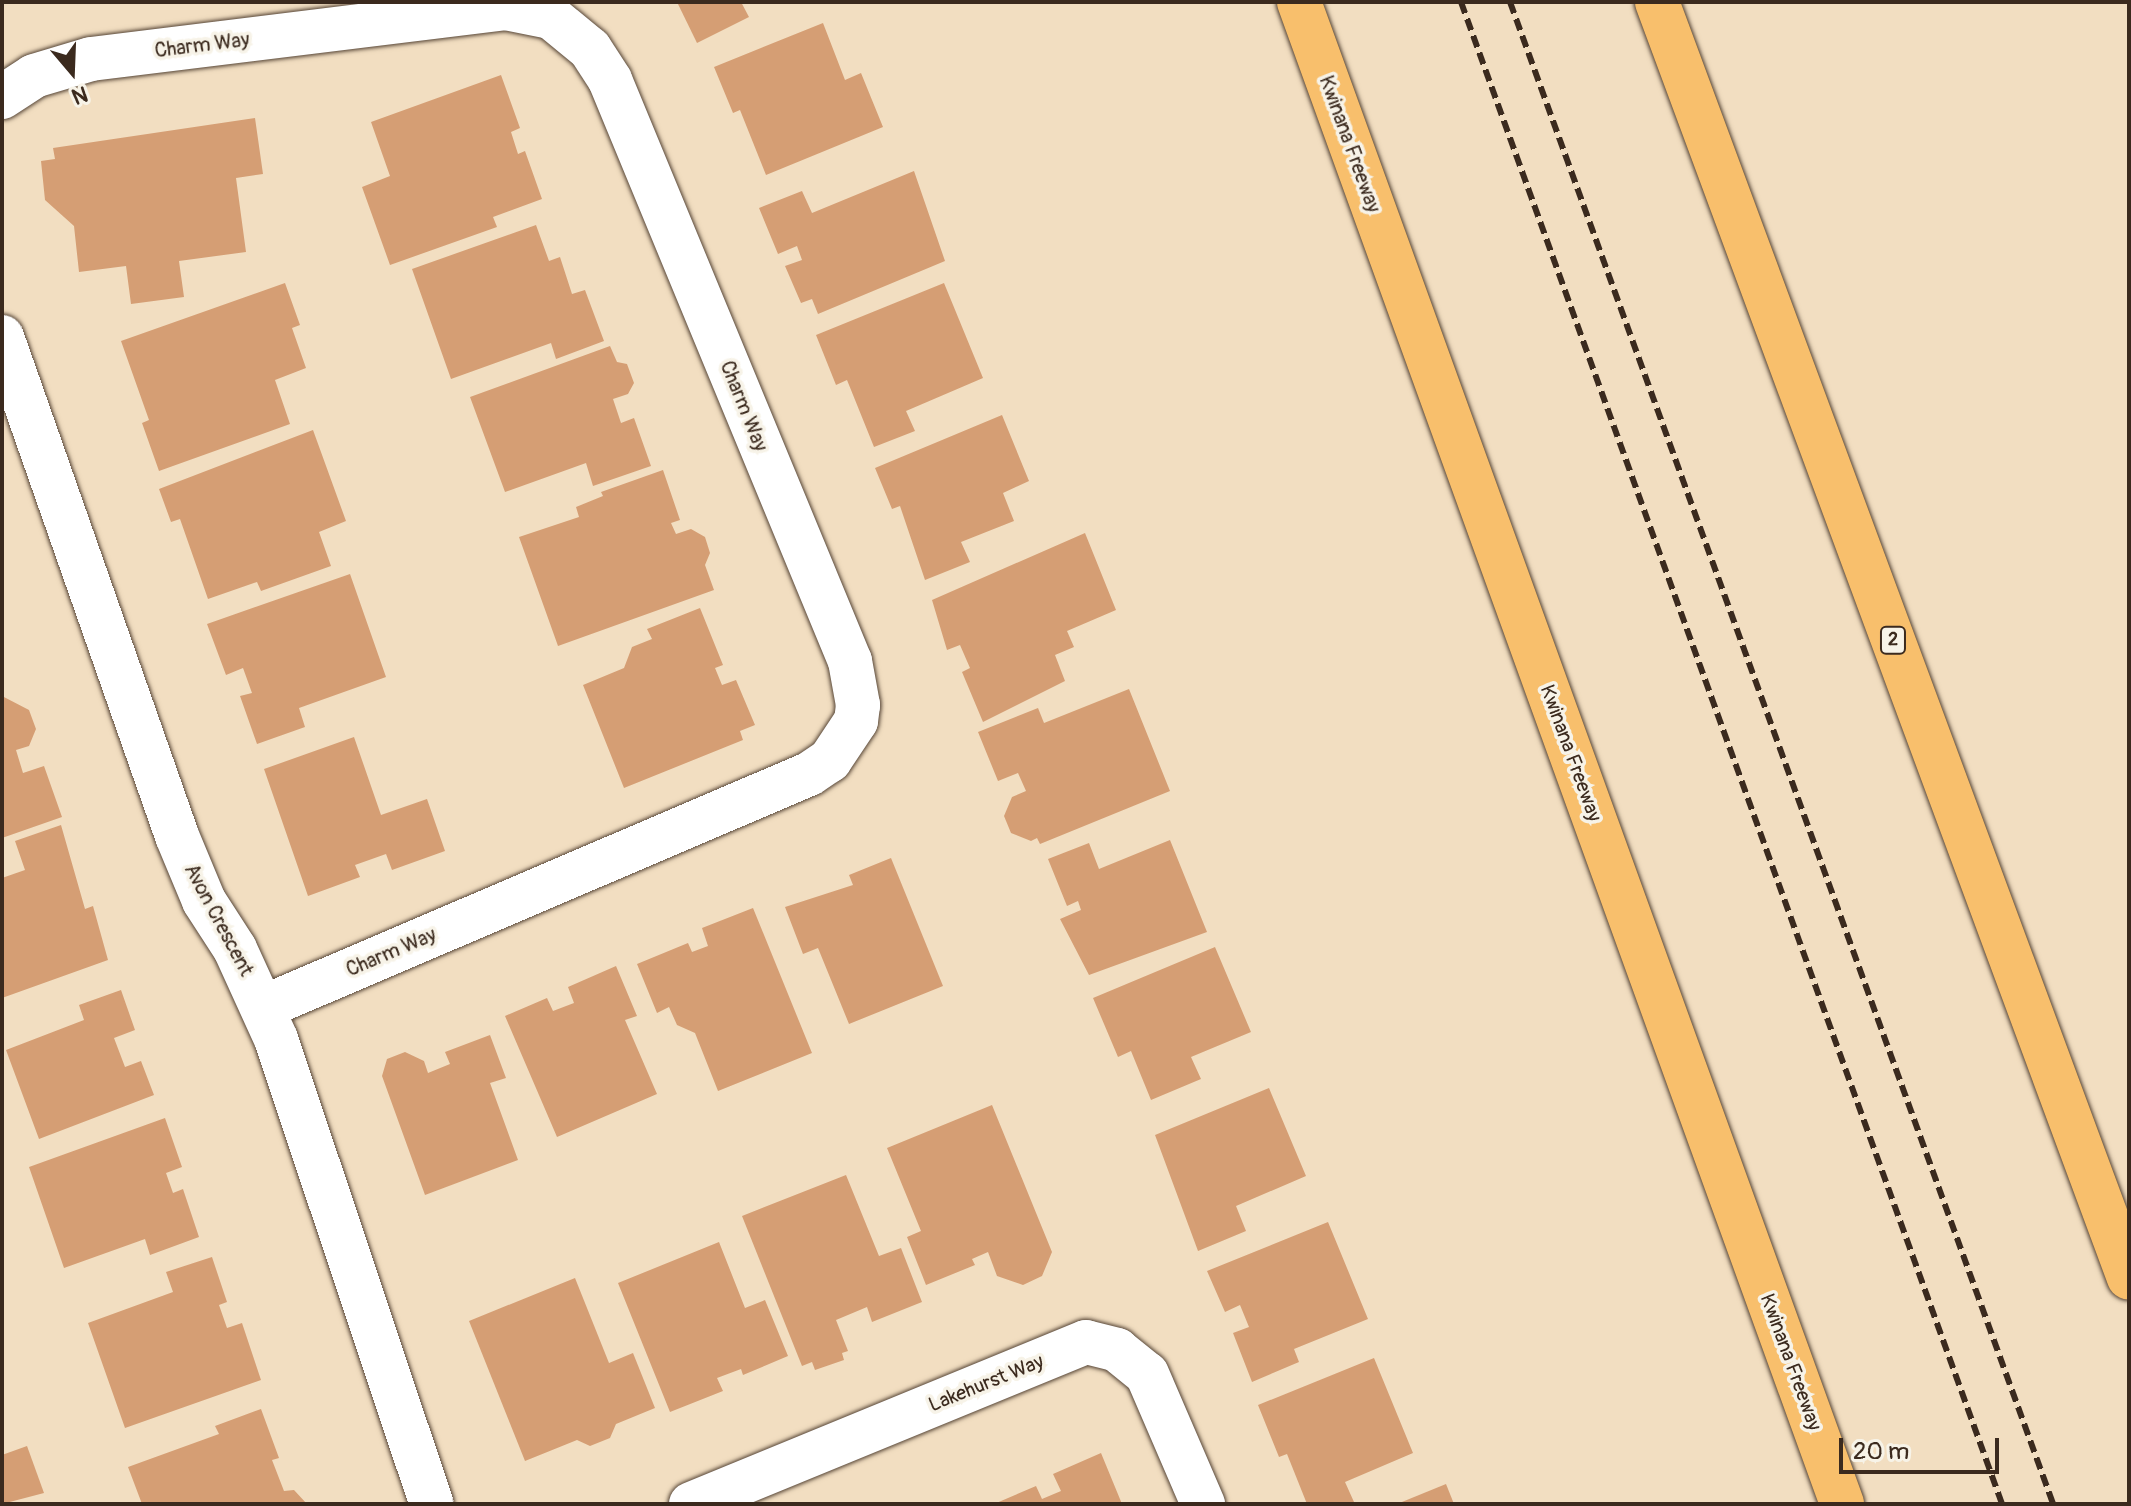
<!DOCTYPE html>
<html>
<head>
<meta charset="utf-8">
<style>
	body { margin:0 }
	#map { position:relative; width:2131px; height:1506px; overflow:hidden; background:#f2dec1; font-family:Pangolin,sans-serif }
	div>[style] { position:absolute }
	.building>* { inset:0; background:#d59e74 }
	.roads { filter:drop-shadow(0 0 2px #564536) drop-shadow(0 0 2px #564536) }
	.street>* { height:44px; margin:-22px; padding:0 22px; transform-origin:22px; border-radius:22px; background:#fff }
	.highway>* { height:44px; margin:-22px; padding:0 22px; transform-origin:22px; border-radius:22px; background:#f8bf6c }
	.rail>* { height:6px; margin-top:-3px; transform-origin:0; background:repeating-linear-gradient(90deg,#3b2a1e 0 12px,transparent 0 18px) }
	span { translate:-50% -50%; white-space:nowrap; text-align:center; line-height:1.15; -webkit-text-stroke:7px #f7f3e8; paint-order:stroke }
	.shield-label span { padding:2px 6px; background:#f7f3e8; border:2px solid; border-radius:6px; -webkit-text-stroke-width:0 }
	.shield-label { font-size:18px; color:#3b2a1e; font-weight:700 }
	.street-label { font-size:20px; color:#3b2a1e }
	.frame { position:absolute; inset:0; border:4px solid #3b2a1e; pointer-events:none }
	.north { position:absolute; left:32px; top:32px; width:80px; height:80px; -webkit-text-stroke:6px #f7f3e8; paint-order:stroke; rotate:161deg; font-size:22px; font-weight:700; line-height:32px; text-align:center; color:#3b2a1e }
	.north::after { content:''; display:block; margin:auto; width:28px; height:36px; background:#3b2a1e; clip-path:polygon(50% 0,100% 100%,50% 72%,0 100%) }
	.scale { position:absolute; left:1839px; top:1438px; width:160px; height:36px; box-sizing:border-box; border:4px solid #3b2a1e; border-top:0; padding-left:10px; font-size:24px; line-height:28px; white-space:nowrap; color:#3b2a1e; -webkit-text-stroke:6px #f7f3e8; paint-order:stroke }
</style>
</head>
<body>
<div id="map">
	<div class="building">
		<i style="clip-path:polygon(677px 2px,741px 2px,749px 17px,697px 43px)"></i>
		<i style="clip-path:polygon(823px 23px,845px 80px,861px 73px,883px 127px,766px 175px,740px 110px,733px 113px,714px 67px)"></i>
		<i style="clip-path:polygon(501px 75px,520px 128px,511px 132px,518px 154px,525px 151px,542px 199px,493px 217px,497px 227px,390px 265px,362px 187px,390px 176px,371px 122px)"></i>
		<i style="clip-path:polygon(255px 118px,263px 174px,236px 178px,246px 252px,179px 261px,184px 297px,131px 304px,126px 266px,79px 272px,74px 226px,45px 200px,41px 161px,55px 159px,53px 148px)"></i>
		<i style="clip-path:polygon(914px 171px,945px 261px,818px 314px,812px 299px,801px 303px,785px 266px,802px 260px,797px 246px,778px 254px,759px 208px,802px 191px,812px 213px)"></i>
		<i style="clip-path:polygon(536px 225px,549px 261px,560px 257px,572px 294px,585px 290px,604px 341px,556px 359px,551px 343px,451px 379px,412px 269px)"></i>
		<i style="clip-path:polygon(285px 283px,300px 325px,292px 328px,306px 368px,275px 380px,290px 424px,159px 471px,142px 423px,149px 420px,121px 341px)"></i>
		<i style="clip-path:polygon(944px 283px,983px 378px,906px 411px,915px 431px,874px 447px,847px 380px,836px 385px,816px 335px)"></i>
		<i style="clip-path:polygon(610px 346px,617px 362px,627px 364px,634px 383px,628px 394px,613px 399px,621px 423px,634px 418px,651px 466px,593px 486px,586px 463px,505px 492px,470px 397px)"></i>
		<i style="clip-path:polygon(1002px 415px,1029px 481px,1003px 493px,1014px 521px,961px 542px,970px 562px,925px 580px,900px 506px,892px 509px,875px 468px)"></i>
		<i style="clip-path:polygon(313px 430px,346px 521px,319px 532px,331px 566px,261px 591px,257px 582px,208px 599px,180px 519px,171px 522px,159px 489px)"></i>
		<i style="clip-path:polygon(663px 470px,680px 520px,671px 523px,676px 534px,691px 529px,705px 537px,710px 553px,705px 565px,714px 590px,558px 646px,519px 537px,579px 517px,576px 507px,603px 496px,601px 492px)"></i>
		<i style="clip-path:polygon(1085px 533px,1116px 610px,1067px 631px,1074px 647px,1055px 655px,1065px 681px,983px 722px,962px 672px,970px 668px,960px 645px,947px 650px,932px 600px)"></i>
		<i style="clip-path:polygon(350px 574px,386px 677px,299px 708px,305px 727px,257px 744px,240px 696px,252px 693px,243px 668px,226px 675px,207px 624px)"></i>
		<i style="clip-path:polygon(700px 608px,723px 665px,715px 668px,722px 685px,736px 680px,755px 725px,740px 731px,743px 740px,624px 788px,583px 685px,624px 668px,632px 647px,652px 639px,647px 629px)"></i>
		<i style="clip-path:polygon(1129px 689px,1170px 791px,1040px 844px,1037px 838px,1031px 841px,1011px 833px,1004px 816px,1012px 797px,1026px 791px,1018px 773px,998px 781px,978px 732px,1038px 708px,1044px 723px)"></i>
		<i style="clip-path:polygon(2px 696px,29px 710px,36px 729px,29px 746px,16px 750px,23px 773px,44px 766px,62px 817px,2px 838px)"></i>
		<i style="clip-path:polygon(354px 737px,381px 815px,427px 799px,445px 851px,392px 870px,386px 854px,355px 865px,360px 877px,308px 896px,264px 769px)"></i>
		<i style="clip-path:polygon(61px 825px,85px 909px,93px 906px,108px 960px,2px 998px,2px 878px,25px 870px,15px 841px)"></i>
		<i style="clip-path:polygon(1170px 840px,1207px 932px,1089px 975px,1060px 919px,1081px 910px,1078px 901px,1067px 906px,1048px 859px,1089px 843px,1099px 869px)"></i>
		<i style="clip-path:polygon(891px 858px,943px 986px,849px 1024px,818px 948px,803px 954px,785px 907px,853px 885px,849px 875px)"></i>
		<i style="clip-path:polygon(753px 908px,812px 1053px,718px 1091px,695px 1033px,677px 1025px,669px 1007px,657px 1013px,637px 964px,688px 943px,692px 952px,708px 946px,702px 928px)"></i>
		<i style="clip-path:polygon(1215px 947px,1251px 1032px,1191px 1057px,1201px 1079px,1151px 1100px,1131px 1051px,1118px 1057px,1093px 998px)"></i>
		<i style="clip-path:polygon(616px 966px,637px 1016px,625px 1020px,657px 1094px,557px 1137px,505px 1016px,547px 998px,553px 1011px,574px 1003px,568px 987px)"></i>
		<i style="clip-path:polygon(121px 990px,135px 1030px,114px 1038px,125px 1067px,141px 1061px,154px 1095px,39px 1139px,6px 1050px,84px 1020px,79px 1005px)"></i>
		<i style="clip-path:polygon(490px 1035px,506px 1078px,490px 1083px,518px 1160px,425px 1195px,382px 1076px,387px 1059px,405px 1052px,424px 1061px,428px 1073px,450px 1064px,445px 1052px)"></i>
		<i style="clip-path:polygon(1269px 1088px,1306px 1176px,1236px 1206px,1246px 1231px,1198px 1251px,1155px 1135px)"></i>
		<i style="clip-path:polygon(992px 1105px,1052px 1252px,1042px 1276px,1023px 1285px,997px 1276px,988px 1252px,972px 1259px,975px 1265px,926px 1285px,907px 1237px,921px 1231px,887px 1148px)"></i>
		<i style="clip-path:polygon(165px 1118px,182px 1167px,166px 1173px,173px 1193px,183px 1189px,199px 1237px,150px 1255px,145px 1239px,64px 1268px,29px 1167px)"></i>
		<i style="clip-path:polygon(846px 1175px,879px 1256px,901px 1248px,922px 1302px,872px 1322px,867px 1307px,836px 1320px,848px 1351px,842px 1353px,844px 1360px,815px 1370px,812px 1362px,802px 1366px,742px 1216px)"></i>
		<i style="clip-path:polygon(1328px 1222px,1368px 1319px,1294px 1349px,1299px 1362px,1252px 1382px,1233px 1333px,1249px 1327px,1240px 1305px,1225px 1312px,1207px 1271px)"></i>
		<i style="clip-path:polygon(719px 1242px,745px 1308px,765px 1300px,788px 1356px,743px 1375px,741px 1369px,717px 1378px,723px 1391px,670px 1412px,618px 1283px)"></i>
		<i style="clip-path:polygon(212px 1257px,227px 1302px,219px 1305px,227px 1328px,242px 1323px,261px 1380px,125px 1428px,88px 1323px,173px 1292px,166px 1272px)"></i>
		<i style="clip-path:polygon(575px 1278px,609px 1363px,633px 1353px,655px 1408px,616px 1424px,610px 1438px,590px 1446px,577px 1440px,525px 1461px,469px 1321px)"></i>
		<i style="clip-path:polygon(1374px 1358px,1413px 1453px,1345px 1482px,1354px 1502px,1307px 1504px,1287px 1454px,1279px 1457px,1258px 1405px)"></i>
		<i style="clip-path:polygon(261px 1409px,279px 1458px,272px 1460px,284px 1491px,294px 1490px,307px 1504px,142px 1504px,128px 1467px,219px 1434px,215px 1426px)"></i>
		<i style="clip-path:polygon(27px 1446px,44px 1493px,2px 1504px,2px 1455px)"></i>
		<i style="clip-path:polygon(1101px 1453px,1122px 1504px,994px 1504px,1036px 1486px,1042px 1499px,1061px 1491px,1053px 1474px)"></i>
		<i style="clip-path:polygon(1446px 1484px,1454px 1504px,1397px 1504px)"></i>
	</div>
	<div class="roads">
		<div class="street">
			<i style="left:2px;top:97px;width:38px;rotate:-33deg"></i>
			<i style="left:34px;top:76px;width:59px;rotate:-16.6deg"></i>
			<i style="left:91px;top:59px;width:417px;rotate:-7deg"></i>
			<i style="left:505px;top:8px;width:47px;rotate:11.1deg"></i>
			<i style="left:551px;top:17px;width:50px;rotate:39.4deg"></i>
			<i style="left:590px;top:49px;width:37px;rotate:57deg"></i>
			<i style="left:610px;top:80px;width:629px;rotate:67.56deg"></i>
			<i style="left:850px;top:661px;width:45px;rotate:79.7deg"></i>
			<i style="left:858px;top:705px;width:16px;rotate:97deg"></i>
			<i style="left:856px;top:721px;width:47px;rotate:123.7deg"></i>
			<i style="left:830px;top:760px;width:25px;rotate:146deg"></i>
			<i style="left:809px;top:774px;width:593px;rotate:156.85deg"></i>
			<i style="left:2px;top:337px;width:529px;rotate:70.67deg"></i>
			<i style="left:177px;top:836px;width:70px;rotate:67.4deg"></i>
			<i style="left:204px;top:901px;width:57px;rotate:57.1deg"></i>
			<i style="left:235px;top:949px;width:99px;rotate:65.5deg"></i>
			<i style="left:276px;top:1039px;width:490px;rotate:71.5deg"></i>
			<i style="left:691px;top:1504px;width:427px;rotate:-22.3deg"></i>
			<i style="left:1086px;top:1342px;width:32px;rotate:14deg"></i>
			<i style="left:1117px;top:1350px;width:38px;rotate:39deg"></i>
			<i style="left:1147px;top:1374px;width:142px;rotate:66.7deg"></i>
		</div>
		<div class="highway">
			<i style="left:1299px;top:2px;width:1597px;rotate:70.12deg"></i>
			<i style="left:1657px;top:2px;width:1360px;rotate:69.7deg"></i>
		</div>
	</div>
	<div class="rail">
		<i style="left:1461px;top:2px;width:1596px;rotate:70.19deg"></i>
		<i style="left:1510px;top:2px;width:1597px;rotate:70.12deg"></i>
	</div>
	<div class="shield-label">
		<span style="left:1893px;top:640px">2</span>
	</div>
	<div class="street-label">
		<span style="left:202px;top:45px;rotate:-7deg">Charm Way</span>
		<span style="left:1350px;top:144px;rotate:70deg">Kwinana Freeway</span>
		<span style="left:744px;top:406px;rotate:68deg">Charm Way</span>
		<span style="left:1571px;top:753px;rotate:70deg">Kwinana Freeway</span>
		<span style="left:219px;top:920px;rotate:62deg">Avon Crescent</span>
		<span style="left:391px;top:952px;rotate:-23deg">Charm Way</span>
		<span style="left:1791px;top:1362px;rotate:70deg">Kwinana Freeway</span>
		<span style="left:986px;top:1383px;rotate:-22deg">Lakehurst Way</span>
	</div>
	<div class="frame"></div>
	<div class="north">N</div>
	<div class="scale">20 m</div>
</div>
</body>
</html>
